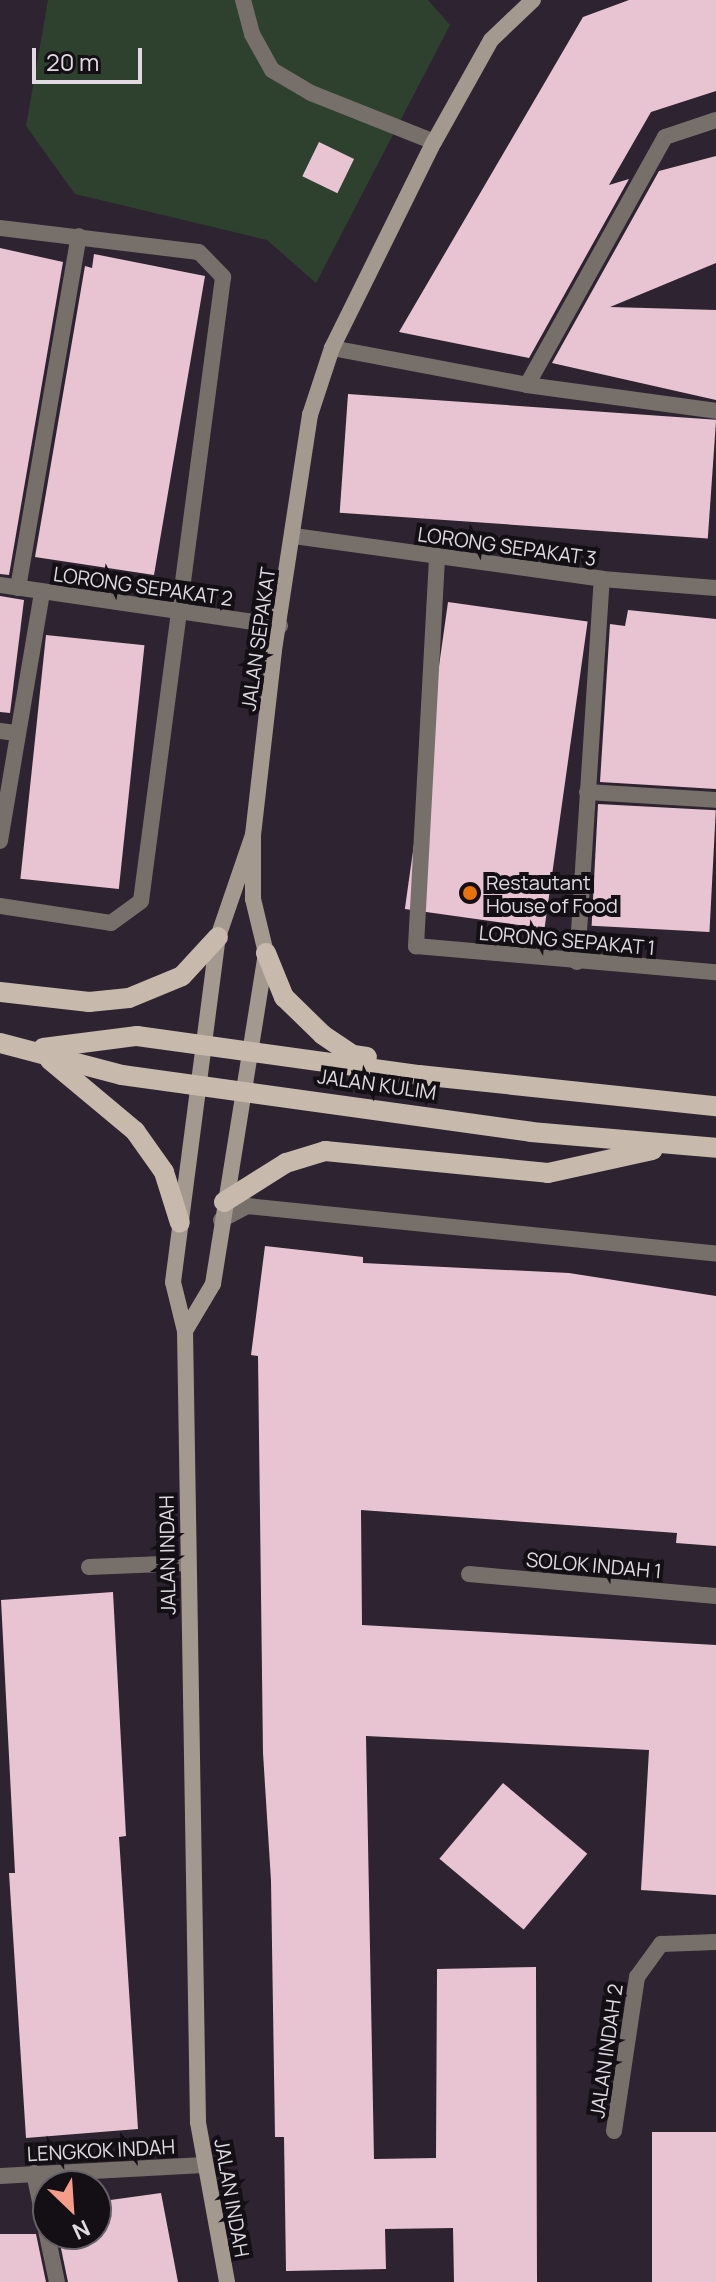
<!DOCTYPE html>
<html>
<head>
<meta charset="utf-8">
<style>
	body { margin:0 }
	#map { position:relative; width:716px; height:2282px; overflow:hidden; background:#2e2331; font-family:Manrope,sans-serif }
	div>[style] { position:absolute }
	.green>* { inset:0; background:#2e412f }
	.building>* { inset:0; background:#e8c4d3; transform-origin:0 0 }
	.lane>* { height:16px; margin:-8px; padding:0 8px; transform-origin:8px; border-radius:8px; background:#77706a }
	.street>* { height:16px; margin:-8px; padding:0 8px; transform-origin:8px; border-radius:8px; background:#77706a }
	.secondary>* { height:16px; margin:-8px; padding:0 8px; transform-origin:8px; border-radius:8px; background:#a4998f }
	.primary>* { height:20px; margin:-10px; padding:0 10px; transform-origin:10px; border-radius:10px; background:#c7b9ab }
	.dots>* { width:22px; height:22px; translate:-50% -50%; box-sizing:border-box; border:4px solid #130f15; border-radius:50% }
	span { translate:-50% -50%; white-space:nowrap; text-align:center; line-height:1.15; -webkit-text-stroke:8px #130f15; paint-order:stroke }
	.street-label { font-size:20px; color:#e1dae3 }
	.poi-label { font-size:20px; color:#e1dae3 }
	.left { translate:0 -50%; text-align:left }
	.north { position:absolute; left:32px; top:2170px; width:80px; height:80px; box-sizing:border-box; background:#130f15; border:2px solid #656067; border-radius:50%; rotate:155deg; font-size:22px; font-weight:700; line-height:32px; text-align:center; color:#e1dae3 }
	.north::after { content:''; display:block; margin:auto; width:28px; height:36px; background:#f49e8a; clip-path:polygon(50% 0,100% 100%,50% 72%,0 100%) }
	.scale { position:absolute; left:32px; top:48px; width:110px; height:36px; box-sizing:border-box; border:4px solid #e1dae3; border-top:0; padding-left:10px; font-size:24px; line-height:28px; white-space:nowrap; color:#e1dae3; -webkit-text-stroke:6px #130f15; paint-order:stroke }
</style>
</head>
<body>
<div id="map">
	<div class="green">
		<i style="clip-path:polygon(48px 0,428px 0,450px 25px,316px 283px,267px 240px,75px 194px,26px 126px)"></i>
	</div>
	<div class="building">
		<i style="clip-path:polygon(629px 0,716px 0,716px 91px,651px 112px,609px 185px,629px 179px,529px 358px,399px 332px,583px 17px)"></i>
		<i style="left:319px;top:142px;width:39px;height:38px;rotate:26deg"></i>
		<i style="clip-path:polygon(716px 156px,716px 263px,610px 307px,716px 310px,716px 400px,552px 363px,659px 171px)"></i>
		<i style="clip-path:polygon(0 248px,63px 262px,9px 575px,0 574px)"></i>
		<i style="clip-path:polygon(94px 254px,205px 276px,154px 575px,35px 557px,85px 266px,92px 268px)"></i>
		<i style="left:348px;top:394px;width:369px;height:119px;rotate:4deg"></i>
		<i style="clip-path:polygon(0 596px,24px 600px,10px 713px,0 712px)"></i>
		<i style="left:448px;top:602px;width:141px;height:310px;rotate:8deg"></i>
		<i style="clip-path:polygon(628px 610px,716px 619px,716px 789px,600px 782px,610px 624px,625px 626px)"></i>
		<i style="left:46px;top:635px;width:99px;height:245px;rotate:6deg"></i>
		<i style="left:598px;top:804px;width:118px;height:122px;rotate:3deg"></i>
		<i style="clip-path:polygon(265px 1246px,363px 1257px,363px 1263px,569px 1273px,716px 1296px,716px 1546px,676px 1543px,677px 1533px,361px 1510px,362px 1625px,716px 1645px,716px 1895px,641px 1890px,649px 1750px,366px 1736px,374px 2159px,436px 2158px,437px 1969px,536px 1967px,537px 2282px,454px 2282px,453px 2228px,385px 2229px,386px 2269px,286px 2271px,284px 2137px,275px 2137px,271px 1881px,263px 1753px,258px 1356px,251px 1355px)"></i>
		<i style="clip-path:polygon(113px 1592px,126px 1836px,119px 1837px,138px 2129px,26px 2138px,9px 1873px,15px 1873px,1px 1600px)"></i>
		<i style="left:503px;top:1783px;width:110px;height:99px;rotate:40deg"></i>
		<i style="left:716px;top:2132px;width:150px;height:64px;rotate:90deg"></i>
		<i style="clip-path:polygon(161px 2193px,178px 2282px,68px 2282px,58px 2234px,96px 2234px,96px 2202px)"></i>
		<i style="clip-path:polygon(0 2234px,36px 2234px,46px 2282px,0 2282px)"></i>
	</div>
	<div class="lane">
		<i style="left:243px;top:0;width:35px;rotate:75deg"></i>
		<i style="left:252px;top:34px;width:41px;rotate:60.9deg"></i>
		<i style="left:272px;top:70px;width:45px;rotate:30.5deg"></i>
		<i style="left:311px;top:93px;width:132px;rotate:21.7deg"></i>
		<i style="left:0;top:228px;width:200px;rotate:6.9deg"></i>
		<i style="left:199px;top:252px;width:35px;rotate:46deg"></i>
		<i style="left:332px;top:348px;width:198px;rotate:10.7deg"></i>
		<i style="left:527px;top:385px;width:191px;rotate:7.8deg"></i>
		<i style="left:527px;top:385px;width:284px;rotate:-60.9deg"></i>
		<i style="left:665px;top:137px;width:54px;rotate:-18.4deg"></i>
		<i style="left:18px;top:588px;width:357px;rotate:-80.2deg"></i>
		<i style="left:0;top:731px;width:16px;rotate:7deg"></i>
		<i style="left:587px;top:792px;width:129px;rotate:3.5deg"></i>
		<i style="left:0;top:841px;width:253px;rotate:-80.4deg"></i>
		<i style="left:577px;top:962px;width:384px;rotate:-86.3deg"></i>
		<i style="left:89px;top:1567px;width:99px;rotate:-2.3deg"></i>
		<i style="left:34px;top:2173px;width:111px;rotate:78.1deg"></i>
	</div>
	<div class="street">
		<i style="left:294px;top:536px;width:311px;rotate:7.9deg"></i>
		<i style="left:602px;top:579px;width:114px;rotate:4.5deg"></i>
		<i style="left:437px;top:558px;width:389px;rotate:93.1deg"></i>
		<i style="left:416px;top:946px;width:301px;rotate:5deg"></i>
		<i style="left:0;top:585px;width:283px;rotate:8.3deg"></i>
		<i style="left:0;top:906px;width:112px;rotate:8.7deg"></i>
		<i style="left:111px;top:923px;width:37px;rotate:-36deg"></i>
		<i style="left:141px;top:901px;width:629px;rotate:-82.51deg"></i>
		<i style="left:221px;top:1220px;width:30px;rotate:-28deg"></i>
		<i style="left:247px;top:1206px;width:471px;rotate:5.8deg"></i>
		<i style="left:469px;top:1574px;width:248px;rotate:5.1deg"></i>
		<i style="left:614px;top:2131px;width:156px;rotate:-81.5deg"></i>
		<i style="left:637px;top:1977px;width:41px;rotate:-54deg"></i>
		<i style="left:661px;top:1944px;width:55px;rotate:-2.1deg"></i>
		<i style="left:0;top:2176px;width:204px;rotate:-3.1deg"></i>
	</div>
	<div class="secondary">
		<i style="left:185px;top:1331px;width:55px;rotate:-59.2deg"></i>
		<i style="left:213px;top:1284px;width:335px;rotate:-80.9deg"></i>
		<i style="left:266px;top:953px;width:56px;rotate:-103.5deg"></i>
		<i style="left:253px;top:899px;width:64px;rotate:-90deg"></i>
		<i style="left:253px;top:835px;width:186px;rotate:-83.5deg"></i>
		<i style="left:274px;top:650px;width:238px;rotate:-81.3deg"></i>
		<i style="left:310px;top:415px;width:71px;rotate:-71.8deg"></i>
		<i style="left:332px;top:348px;width:230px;rotate:-63.7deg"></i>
		<i style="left:434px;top:142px;width:117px;rotate:-60.8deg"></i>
		<i style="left:491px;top:40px;width:58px;rotate:-43.6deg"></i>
		<i style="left:227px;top:2282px;width:163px;rotate:-100.3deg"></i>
		<i style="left:198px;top:2122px;width:791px;rotate:-90.94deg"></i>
		<i style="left:185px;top:1331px;width:50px;rotate:-103.8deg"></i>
		<i style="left:173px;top:1282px;width:348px;rotate:-82.6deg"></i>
		<i style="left:218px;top:937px;width:108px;rotate:-71.1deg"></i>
	</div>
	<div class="primary">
		<i style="left:266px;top:953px;width:48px;rotate:67.8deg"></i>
		<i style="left:284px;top:997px;width:54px;rotate:44.3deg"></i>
		<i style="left:323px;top:1035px;width:36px;rotate:34deg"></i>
		<i style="left:353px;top:1055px;width:14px;rotate:8deg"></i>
		<i style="left:0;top:992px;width:90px;rotate:6.4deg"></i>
		<i style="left:89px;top:1002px;width:40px;rotate:-5.7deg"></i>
		<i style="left:129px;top:998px;width:57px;rotate:-22.5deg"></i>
		<i style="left:182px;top:976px;width:53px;rotate:-47.3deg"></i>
		<i style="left:0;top:1043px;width:126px;rotate:14.7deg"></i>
		<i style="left:122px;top:1075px;width:413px;rotate:7.9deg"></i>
		<i style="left:531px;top:1132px;width:186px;rotate:4.9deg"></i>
		<i style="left:43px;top:1048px;width:95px;rotate:-7.3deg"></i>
		<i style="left:137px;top:1036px;width:285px;rotate:7.9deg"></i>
		<i style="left:419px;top:1075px;width:299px;rotate:6deg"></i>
		<i style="left:50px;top:1060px;width:111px;rotate:39.9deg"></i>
		<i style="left:135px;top:1131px;width:50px;rotate:54.7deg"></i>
		<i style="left:164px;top:1172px;width:53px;rotate:72.6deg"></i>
		<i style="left:224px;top:1202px;width:73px;rotate:-32.2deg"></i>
		<i style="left:286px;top:1163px;width:41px;rotate:-17.1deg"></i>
		<i style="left:325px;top:1151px;width:224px;rotate:5.6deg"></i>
		<i style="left:548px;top:1173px;width:107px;rotate:-12.4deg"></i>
	</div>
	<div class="dots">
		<i style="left:470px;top:893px;background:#e8710a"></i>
	</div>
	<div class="street-label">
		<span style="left:507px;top:546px;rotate:8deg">LORONG SEPAKAT 3</span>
		<span style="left:143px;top:586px;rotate:8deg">LORONG SEPAKAT 2</span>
		<span style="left:258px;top:639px;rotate:-82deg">JALAN SEPAKAT</span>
		<span style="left:567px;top:940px;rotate:5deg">LORONG SEPAKAT 1</span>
		<span style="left:377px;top:1084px;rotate:8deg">JALAN KULIM</span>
		<span style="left:167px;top:1555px;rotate:-91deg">JALAN INDAH</span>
		<span style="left:594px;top:1565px;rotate:5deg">SOLOK INDAH 1</span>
		<span style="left:606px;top:2051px;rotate:-82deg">JALAN INDAH 2</span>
		<span style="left:101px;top:2150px;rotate:-3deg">LENGKOK INDAH</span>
		<span style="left:232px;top:2198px;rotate:80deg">JALAN INDAH</span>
	</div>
	<div class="poi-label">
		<span class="left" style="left:486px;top:894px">Restautant<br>House of Food</span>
	</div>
	<div class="north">N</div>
	<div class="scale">20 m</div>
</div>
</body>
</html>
